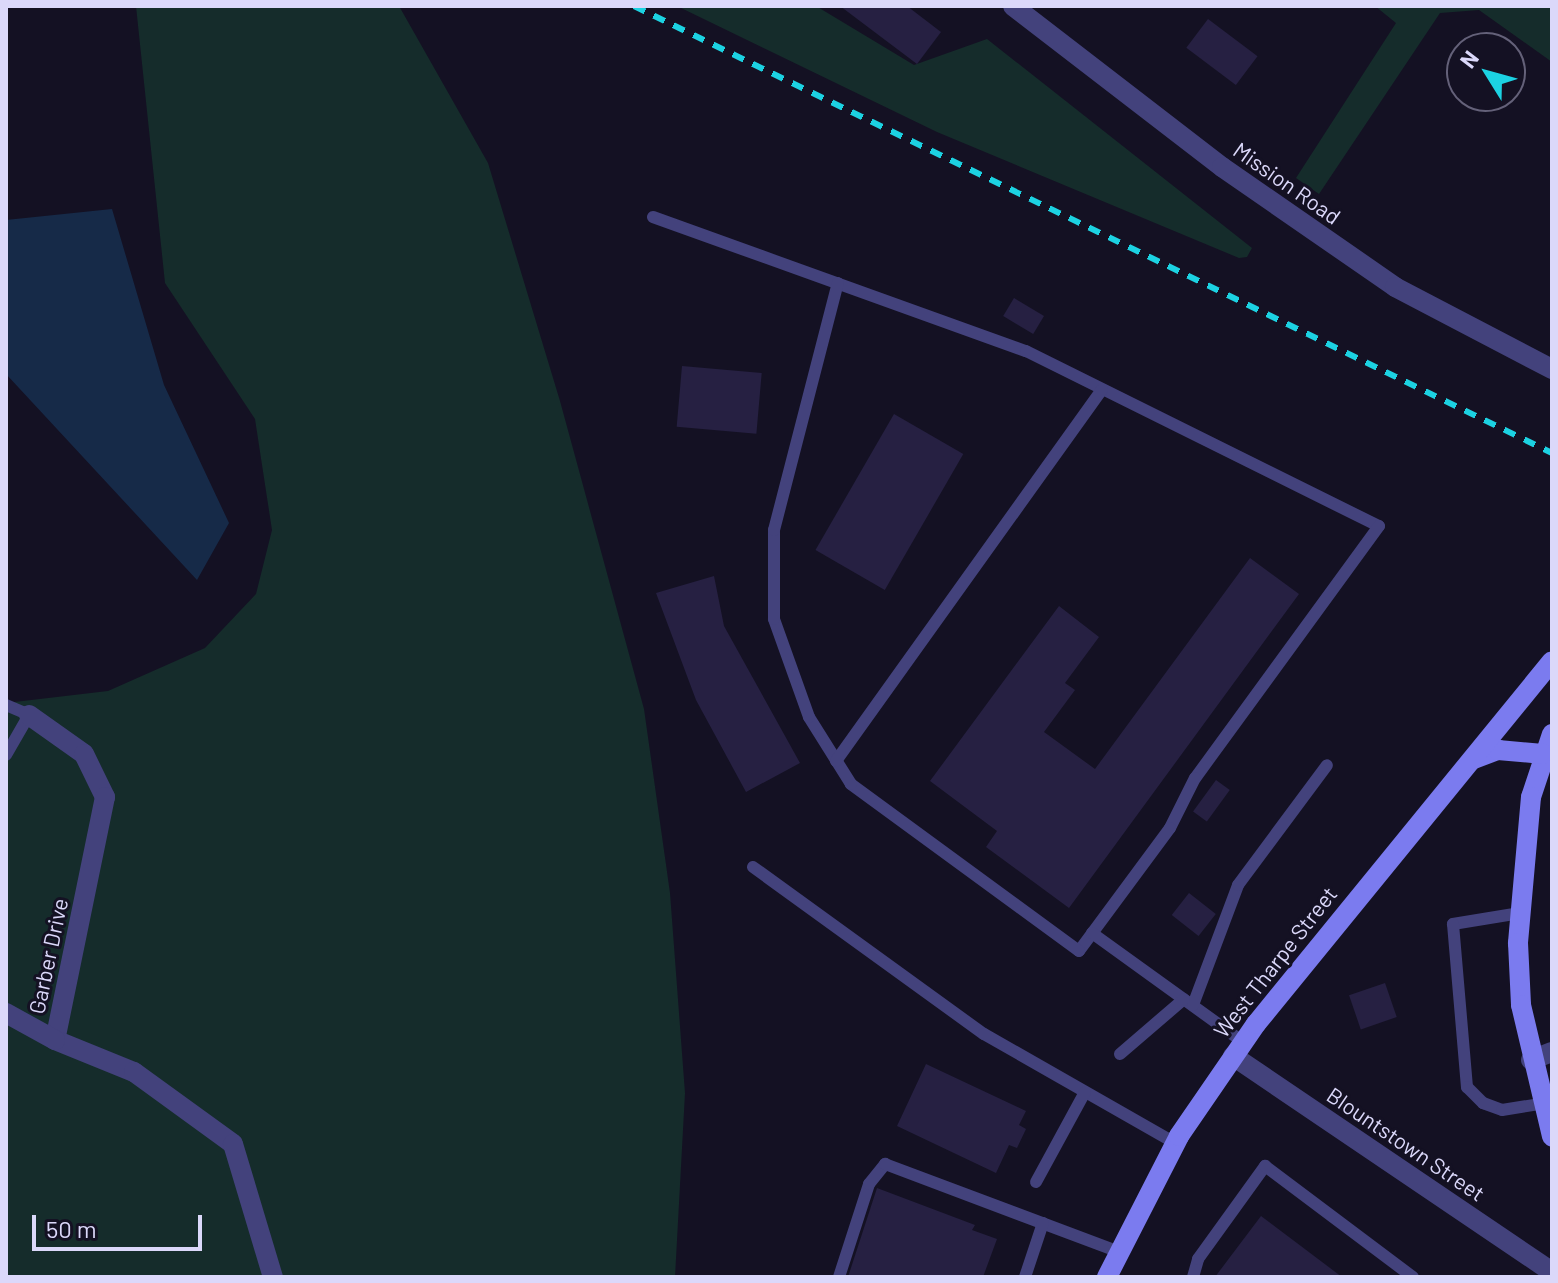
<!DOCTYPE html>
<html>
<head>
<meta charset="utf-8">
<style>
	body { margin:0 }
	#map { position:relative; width:1558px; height:1283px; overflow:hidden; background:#141123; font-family:Barlow,sans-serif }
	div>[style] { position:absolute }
	.green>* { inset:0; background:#152c2b }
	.water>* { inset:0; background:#162a48 }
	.building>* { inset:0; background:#262042; transform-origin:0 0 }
	.service>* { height:12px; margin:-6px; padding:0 6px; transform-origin:6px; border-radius:6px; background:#43427c }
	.minor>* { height:20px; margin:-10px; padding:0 10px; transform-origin:10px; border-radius:10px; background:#43427c }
	.tertiary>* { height:20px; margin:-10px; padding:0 10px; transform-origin:10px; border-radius:10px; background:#43427c }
	.secondary>* { height:20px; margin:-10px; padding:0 10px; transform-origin:10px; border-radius:10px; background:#7b7bef }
	.rail>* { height:6px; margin-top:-3px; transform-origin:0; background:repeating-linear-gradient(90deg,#1cd2e2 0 12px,transparent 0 22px) }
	span { translate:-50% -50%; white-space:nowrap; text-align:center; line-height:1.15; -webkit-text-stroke:6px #141123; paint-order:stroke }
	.street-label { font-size:22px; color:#dbd8fa }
	.frame { position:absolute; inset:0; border:8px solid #dbd8fa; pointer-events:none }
	.north { position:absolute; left:1446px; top:32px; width:80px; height:80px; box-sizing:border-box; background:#141123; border:2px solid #646179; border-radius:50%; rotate:307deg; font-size:22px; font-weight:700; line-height:32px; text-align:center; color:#dbd8fa }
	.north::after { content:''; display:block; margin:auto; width:28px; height:36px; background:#1cd2e2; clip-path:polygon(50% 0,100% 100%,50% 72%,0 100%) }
	.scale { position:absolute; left:32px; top:1215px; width:170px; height:36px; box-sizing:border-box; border:4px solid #dbd8fa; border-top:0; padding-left:10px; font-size:24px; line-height:28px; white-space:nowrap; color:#dbd8fa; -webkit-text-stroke:6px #141123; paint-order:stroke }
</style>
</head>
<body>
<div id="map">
	<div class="green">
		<i style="clip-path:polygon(136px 6px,399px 6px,488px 163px,560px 401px,644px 709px,670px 893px,685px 1093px,675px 1277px,6px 1277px,6px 703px,108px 691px,205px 648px,256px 594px,272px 530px,255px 419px,165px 283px)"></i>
		<i style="clip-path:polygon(677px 6px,816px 6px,914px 65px,987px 39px,1252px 248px,1247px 257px,1239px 258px,937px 132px)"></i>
		<i style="clip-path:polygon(1375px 6px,1552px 6px,1552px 62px,1479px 10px,1440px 13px,1319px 194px,1296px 178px,1396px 23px)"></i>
	</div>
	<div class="water">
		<i style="clip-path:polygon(112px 209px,164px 385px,229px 523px,197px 580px,6px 374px,6px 220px)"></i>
	</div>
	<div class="building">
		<i style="clip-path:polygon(840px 6px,907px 6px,941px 32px,917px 64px)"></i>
		<i style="left:1208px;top:19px;width:62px;height:36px;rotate:37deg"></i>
		<i style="left:1014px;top:298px;width:35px;height:21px;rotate:31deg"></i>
		<i style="left:682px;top:366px;width:80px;height:61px;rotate:5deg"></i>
		<i style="left:894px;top:414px;width:80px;height:157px;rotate:30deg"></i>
		<i style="clip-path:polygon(1250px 558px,1299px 594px,1069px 908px,986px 847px,997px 831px,930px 781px,1059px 606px,1099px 637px,1065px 683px,1075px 690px,1044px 732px,1095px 769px)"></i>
		<i style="clip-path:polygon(714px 576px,724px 626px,800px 763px,746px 792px,696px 700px,656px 593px)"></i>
		<i style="left:1216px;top:780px;width:17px;height:39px;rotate:36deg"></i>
		<i style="left:1189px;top:893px;width:34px;height:28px;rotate:38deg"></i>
		<i style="left:1385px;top:983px;width:36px;height:38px;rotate:71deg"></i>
		<i style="clip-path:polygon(926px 1064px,1026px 1111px,1019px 1125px,1026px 1129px,1017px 1148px,1009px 1145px,996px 1173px,897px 1126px)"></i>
		<i style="clip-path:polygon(877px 1188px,975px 1225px,972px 1230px,997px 1239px,983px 1277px,848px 1277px)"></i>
		<i style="clip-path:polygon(1261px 1216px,1342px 1277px,1215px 1277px)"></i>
	</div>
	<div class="service">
		<i style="left:653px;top:217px;width:396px;rotate:19.8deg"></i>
		<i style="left:1026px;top:351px;width:394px;rotate:26.4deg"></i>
		<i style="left:1379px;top:526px;width:312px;rotate:126.1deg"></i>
		<i style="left:1195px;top:778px;width:56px;rotate:116.6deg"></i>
		<i style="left:1170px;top:828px;width:153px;rotate:126.5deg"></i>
		<i style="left:1079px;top:951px;width:283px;rotate:-143.8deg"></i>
		<i style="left:851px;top:784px;width:79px;rotate:-122.1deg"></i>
		<i style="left:809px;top:717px;width:104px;rotate:-109.7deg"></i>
		<i style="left:774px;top:619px;width:89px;rotate:-90deg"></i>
		<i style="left:774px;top:530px;width:255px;rotate:-75.5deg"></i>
		<i style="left:6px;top:705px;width:25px;rotate:23deg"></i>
		<i style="left:29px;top:715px;width:46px;rotate:119.9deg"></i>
		<i style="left:836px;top:761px;width:457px;rotate:-54.4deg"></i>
		<i style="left:753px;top:867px;width:285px;rotate:35.9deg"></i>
		<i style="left:984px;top:1034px;width:220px;rotate:29.7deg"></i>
		<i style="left:1520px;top:913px;width:68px;rotate:170.7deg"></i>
		<i style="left:1453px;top:924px;width:164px;rotate:85.1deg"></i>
		<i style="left:1467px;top:1087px;width:23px;rotate:45deg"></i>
		<i style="left:1483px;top:1103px;width:20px;rotate:20deg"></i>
		<i style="left:1502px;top:1110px;width:39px;rotate:-9deg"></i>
		<i style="left:1092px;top:933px;width:186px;rotate:35.8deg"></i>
		<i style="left:1193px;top:1005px;width:128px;rotate:-69.4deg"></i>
		<i style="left:1238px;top:885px;width:149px;rotate:-53.4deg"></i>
		<i style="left:1120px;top:1054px;width:84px;rotate:-40.7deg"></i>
		<i style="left:1036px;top:1182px;width:102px;rotate:-61.4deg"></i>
		<i style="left:839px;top:1277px;width:98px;rotate:-72.1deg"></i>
		<i style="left:869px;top:1184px;width:26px;rotate:-51deg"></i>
		<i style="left:885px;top:1164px;width:250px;rotate:20.6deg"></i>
		<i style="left:1025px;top:1277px;width:57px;rotate:-71.6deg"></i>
		<i style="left:1193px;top:1277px;width:19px;rotate:-74deg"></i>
		<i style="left:1198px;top:1259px;width:115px;rotate:-54.2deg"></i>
		<i style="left:1265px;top:1166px;width:185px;rotate:36.9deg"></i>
	</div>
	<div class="minor">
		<i style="left:29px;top:715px;width:67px;rotate:35.3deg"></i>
		<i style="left:84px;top:754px;width:48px;rotate:64deg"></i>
		<i style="left:105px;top:797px;width:248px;rotate:101.6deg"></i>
		<i style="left:55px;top:1040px;width:85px;rotate:22.1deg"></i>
		<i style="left:134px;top:1072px;width:122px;rotate:36deg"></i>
		<i style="left:233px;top:1144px;width:139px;rotate:73.3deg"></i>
		<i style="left:6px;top:1013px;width:56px;rotate:28.9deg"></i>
		<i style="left:1233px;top:1056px;width:385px;rotate:34.1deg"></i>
		<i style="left:1531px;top:1060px;width:22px;rotate:-21deg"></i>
	</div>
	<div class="tertiary">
		<i style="left:1013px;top:6px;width:264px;rotate:37.6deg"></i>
		<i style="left:1222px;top:167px;width:211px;rotate:34.7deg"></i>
		<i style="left:1395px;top:287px;width:177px;rotate:27.6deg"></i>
	</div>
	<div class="secondary">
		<i style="left:1552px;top:734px;width:66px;rotate:108.4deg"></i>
		<i style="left:1531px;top:797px;width:147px;rotate:95.1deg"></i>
		<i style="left:1518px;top:943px;width:62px;rotate:87.2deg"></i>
		<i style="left:1521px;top:1005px;width:135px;rotate:76.7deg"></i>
		<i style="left:1474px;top:759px;width:26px;rotate:-21deg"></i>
		<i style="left:1498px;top:750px;width:45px;rotate:5.1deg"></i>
		<i style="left:1107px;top:1277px;width:158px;rotate:-62.9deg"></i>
		<i style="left:1179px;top:1136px;width:136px;rotate:-55.5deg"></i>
		<i style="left:1256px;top:1024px;width:468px;rotate:-50.8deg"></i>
	</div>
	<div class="rail">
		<i style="left:634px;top:6px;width:1021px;rotate:25.96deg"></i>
	</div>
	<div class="street-label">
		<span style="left:1287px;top:183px;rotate:35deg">Mission Road</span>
		<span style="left:48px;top:956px;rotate:-78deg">Garber Drive</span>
		<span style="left:1275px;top:962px;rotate:-52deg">West Tharpe Street</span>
		<span style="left:1406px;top:1144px;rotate:34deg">Blountstown Street</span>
	</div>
	<div class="frame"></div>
	<div class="north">N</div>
	<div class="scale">50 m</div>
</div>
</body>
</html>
